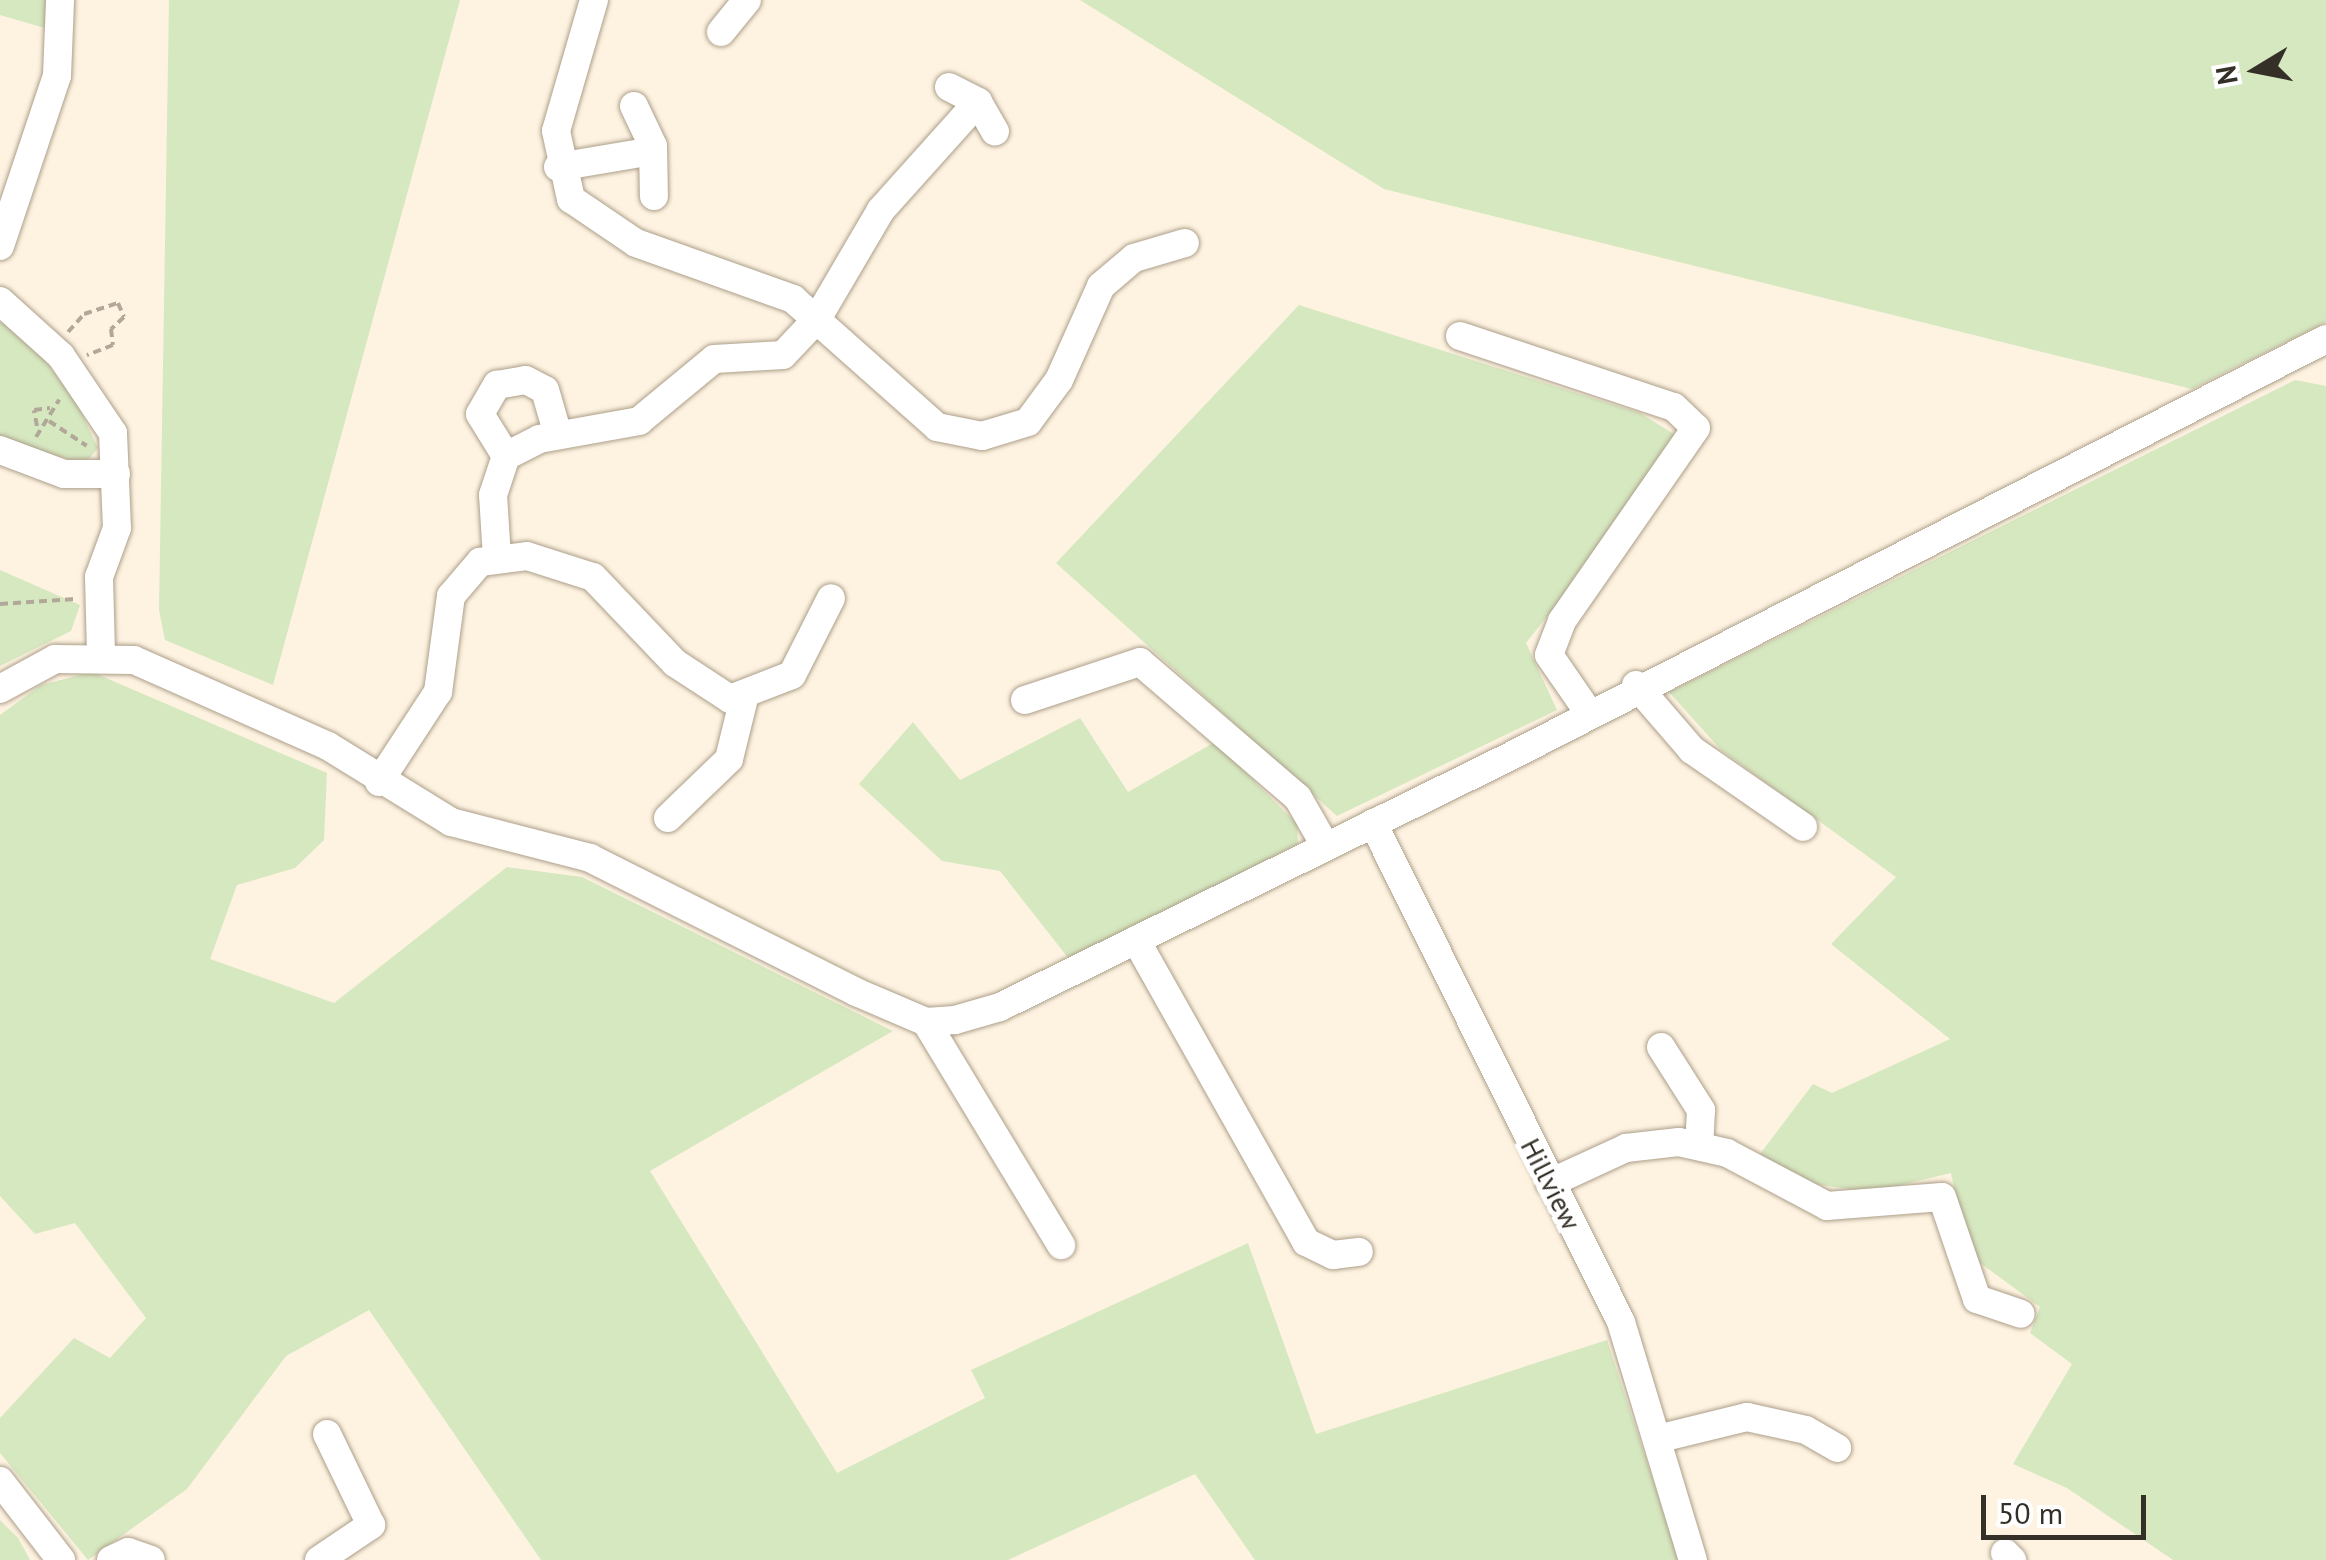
<!DOCTYPE html>
<html>
<head>
<meta charset="utf-8">
<style>
	body { margin:0 }
	#map { position:relative; width:2326px; height:1560px; overflow:hidden; background:#fef3e1; font-family:"PT Sans",sans-serif }
	div>[style] { position:absolute }
	.green>* { inset:0; background:#d6e8c0 }
	.path>* { height:4px; margin-top:-2px; transform-origin:0; background:repeating-linear-gradient(90deg,#b1a89a 0 8px,transparent 0 13px) }
	.roads { filter:drop-shadow(0 0 2px #ac9f8a) drop-shadow(0 0 2px #ac9f8a) }
	.minor>* { height:28px; margin:-14px; padding:0 14px; transform-origin:14px; border-radius:14px; background:#fff }
	span { translate:-50% -50%; white-space:nowrap; text-align:center; line-height:1.15; -webkit-text-stroke:10px #fff; paint-order:stroke }
	.street-label { font-size:28px; color:#342f27 }
	.north { position:absolute; left:2206px; top:20px; width:100px; height:100px; -webkit-text-stroke:8px #fff; paint-order:stroke; rotate:260deg; font-size:28px; font-weight:700; line-height:40px; text-align:center; color:#342f27 }
	.north::after { content:''; display:block; margin:auto; width:35px; height:45px; background:#342f27; clip-path:polygon(50% 0,100% 100%,50% 72%,0 100%) }
	.scale { position:absolute; left:1981px; top:1495px; width:165px; height:45px; box-sizing:border-box; border:5px solid #342f27; border-top:0; padding-left:12px; font-size:30px; line-height:35px; white-space:nowrap; color:#342f27; -webkit-text-stroke:8px #fff; paint-order:stroke }
</style>
</head>
<body>
<div id="map">
	<div class="green">
		<i style="clip-path:polygon(0 0,47px 0,48px 29px,0 15px)"></i>
		<i style="clip-path:polygon(169px 0,460px 0,273px 685px,165px 640px,159px 610px)"></i>
		<i style="clip-path:polygon(1080px 0,2326px 0,2326px 322px,2192px 389px,1384px 189px)"></i>
		<i style="clip-path:polygon(1299px 305px,1640px 413px,1685px 441px,1526px 643px,1557px 710px,1337px 816px,1056px 563px)"></i>
		<i style="clip-path:polygon(0 322px,24px 334px,76px 401px,98px 448px,85px 464px,0 439px)"></i>
		<i style="clip-path:polygon(2295px 380px,2326px 386px,2326px 1560px,2173px 1560px,2067px 1488px,2013px 1464px,2072px 1364px,2030px 1333px,2040px 1307px,1968px 1254px,1951px 1173px,1872px 1192px,1798px 1182px,1760px 1154px,1813px 1084px,1832px 1093px,1950px 1039px,1831px 944px,1896px 877px,1721px 750px,1669px 692px)"></i>
		<i style="clip-path:polygon(0 570px,80px 605px,71px 631px,0 666px)"></i>
		<i style="clip-path:polygon(92px 672px,327px 773px,324px 840px,295px 868px,237px 885px,210px 959px,334px 1003px,507px 867px,582px 877px,893px 1031px,650px 1171px,837px 1473px,985px 1398px,971px 1370px,1248px 1243px,1316px 1434px,1607px 1340px,1679px 1560px,1255px 1560px,1195px 1474px,1008px 1560px,541px 1560px,369px 1310px,286px 1356px,187px 1489px,88px 1560px,0 1453px,0 1418px,74px 1338px,110px 1358px,146px 1318px,75px 1223px,35px 1234px,0 1196px,0 715px,41px 685px)"></i>
		<i style="clip-path:polygon(1080px 718px,1128px 792px,1215px 742px,1297px 824px,1298px 844px,1069px 959px,1000px 871px,942px 861px,859px 784px,913px 722px,960px 780px)"></i>
		<i style="clip-path:polygon(0 1520px,18px 1538px,30px 1560px,0 1560px)"></i>
	</div>
	<div class="path">
		<i style="left:68px;top:332px;width:24px;rotate:-48deg"></i>
		<i style="left:84px;top:314px;width:36px;rotate:-18deg"></i>
		<i style="left:118px;top:303px;width:15px;rotate:67deg"></i>
		<i style="left:124px;top:317px;width:18px;rotate:137deg"></i>
		<i style="left:111px;top:329px;width:16px;rotate:83deg"></i>
		<i style="left:113px;top:345px;width:28px;rotate:159deg"></i>
		<i style="left:49px;top:421px;width:45px;rotate:33.3deg"></i>
		<i style="left:37px;top:426px;width:16px;rotate:-101deg"></i>
		<i style="left:34px;top:410px;width:16px;rotate:-7deg"></i>
		<i style="left:36px;top:437px;width:44px;rotate:-58.1deg"></i>
		<i style="left:0;top:604px;width:75px;rotate:-3.8deg"></i>
	</div>
	<div class="roads">
		<div class="minor">
			<i style="left:594px;top:0;width:136px;rotate:106.2deg"></i>
			<i style="left:556px;top:131px;width:70px;rotate:77.6deg"></i>
			<i style="left:571px;top:199px;width:78px;rotate:34.1deg"></i>
			<i style="left:636px;top:243px;width:167px;rotate:19.6deg"></i>
			<i style="left:793px;top:299px;width:193px;rotate:41.6deg"></i>
			<i style="left:937px;top:427px;width:46px;rotate:11.3deg"></i>
			<i style="left:982px;top:436px;width:48px;rotate:-16.9deg"></i>
			<i style="left:1028px;top:422px;width:52px;rotate:-53.6deg"></i>
			<i style="left:1059px;top:380px;width:103px;rotate:-65.9deg"></i>
			<i style="left:1101px;top:286px;width:43px;rotate:-40.3deg"></i>
			<i style="left:1134px;top:258px;width:53px;rotate:-16.4deg"></i>
			<i style="left:721px;top:32px;width:41px;rotate:-50.9deg"></i>
			<i style="left:949px;top:87px;width:33px;rotate:27deg"></i>
			<i style="left:978px;top:102px;width:34px;rotate:60deg"></i>
			<i style="left:634px;top:106px;width:44px;rotate:64.6deg"></i>
			<i style="left:653px;top:146px;width:50px;rotate:88.9deg"></i>
			<i style="left:558px;top:167px;width:96px;rotate:-9.6deg"></i>
			<i style="left:0;top:246px;width:179px;rotate:-71.5deg"></i>
			<i style="left:57px;top:76px;width:76px;rotate:-87.7deg"></i>
			<i style="left:0;top:301px;width:82px;rotate:42deg"></i>
			<i style="left:61px;top:356px;width:93px;rotate:56deg"></i>
			<i style="left:113px;top:433px;width:95px;rotate:87.6deg"></i>
			<i style="left:117px;top:528px;width:52px;rotate:110.2deg"></i>
			<i style="left:99px;top:577px;width:75px;rotate:88.5deg"></i>
			<i style="left:1460px;top:336px;width:225px;rotate:18.4deg"></i>
			<i style="left:1674px;top:407px;width:30px;rotate:44deg"></i>
			<i style="left:1696px;top:428px;width:235px;rotate:124.8deg"></i>
			<i style="left:1562px;top:621px;width:36px;rotate:111deg"></i>
			<i style="left:1549px;top:655px;width:67px;rotate:55.4deg"></i>
			<i style="left:0;top:450px;width:68px;rotate:20.6deg"></i>
			<i style="left:64px;top:474px;width:52px"></i>
			<i style="left:506px;top:456px;width:49px;rotate:-121.8deg"></i>
			<i style="left:480px;top:414px;width:34px;rotate:-60deg"></i>
			<i style="left:497px;top:385px;width:29px;rotate:-10deg"></i>
			<i style="left:526px;top:380px;width:21px;rotate:28deg"></i>
			<i style="left:545px;top:390px;width:47px;rotate:73.9deg"></i>
			<i style="left:497px;top:558px;width:63px;rotate:-93.6deg"></i>
			<i style="left:493px;top:495px;width:41px;rotate:-71.6deg"></i>
			<i style="left:506px;top:456px;width:37px;rotate:-27deg"></i>
			<i style="left:539px;top:439px;width:102px;rotate:-10.2deg"></i>
			<i style="left:639px;top:421px;width:97px;rotate:-39.6deg"></i>
			<i style="left:714px;top:359px;width:69px;rotate:-3.3deg"></i>
			<i style="left:783px;top:355px;width:50px;rotate:-46.6deg"></i>
			<i style="left:817px;top:319px;width:126px;rotate:-59.6deg"></i>
			<i style="left:881px;top:210px;width:145px;rotate:-48.1deg"></i>
			<i style="left:1636px;top:685px;width:86px;rotate:49.3deg"></i>
			<i style="left:1692px;top:750px;width:135px;rotate:34.7deg"></i>
			<i style="left:0;top:689px;width:63px;rotate:-28.6deg"></i>
			<i style="left:55px;top:659px;width:79px;rotate:0.7deg"></i>
			<i style="left:134px;top:660px;width:212px;rotate:23.9deg"></i>
			<i style="left:328px;top:746px;width:145px;rotate:31.7deg"></i>
			<i style="left:451px;top:822px;width:144px;rotate:14.5deg"></i>
			<i style="left:590px;top:858px;width:298px;rotate:26.7deg"></i>
			<i style="left:856px;top:992px;width:76px;rotate:23.2deg"></i>
			<i style="left:926px;top:1022px;width:29px;rotate:-4deg"></i>
			<i style="left:955px;top:1020px;width:47px;rotate:-16.1deg"></i>
			<i style="left:1000px;top:1007px;width:563px;rotate:-26.16deg"></i>
			<i style="left:1505px;top:759px;width:922px;rotate:-27.09deg"></i>
			<i style="left:1025px;top:700px;width:121px;rotate:-18.3deg"></i>
			<i style="left:1140px;top:662px;width:208px;rotate:40.7deg"></i>
			<i style="left:1298px;top:798px;width:56px;rotate:60.3deg"></i>
			<i style="left:379px;top:782px;width:108px;rotate:-56.8deg"></i>
			<i style="left:438px;top:692px;width:97px;rotate:-82.3deg"></i>
			<i style="left:451px;top:596px;width:45px;rotate:-49.5deg"></i>
			<i style="left:480px;top:562px;width:47px;rotate:-7.3deg"></i>
			<i style="left:527px;top:556px;width:69px;rotate:17.7deg"></i>
			<i style="left:593px;top:577px;width:119px;rotate:46.4deg"></i>
			<i style="left:675px;top:663px;width:66px;rotate:33.2deg"></i>
			<i style="left:730px;top:699px;width:66px;rotate:-21.2deg"></i>
			<i style="left:792px;top:675px;width:86px;rotate:-63.1deg"></i>
			<i style="left:668px;top:818px;width:85px;rotate:-44deg"></i>
			<i style="left:729px;top:759px;width:63px;rotate:-76.2deg"></i>
			<i style="left:1373px;top:823px;width:557px;rotate:63.57deg"></i>
			<i style="left:1621px;top:1322px;width:249px;rotate:73.2deg"></i>
			<i style="left:1136px;top:940px;width:347px;rotate:60.6deg"></i>
			<i style="left:1306px;top:1242px;width:30px;rotate:26deg"></i>
			<i style="left:1333px;top:1255px;width:26px;rotate:-7deg"></i>
			<i style="left:926px;top:1022px;width:261px;rotate:58.8deg"></i>
			<i style="left:1661px;top:1047px;width:75px;rotate:57.6deg"></i>
			<i style="left:1701px;top:1110px;width:33px;rotate:93deg"></i>
			<i style="left:1550px;top:1183px;width:84px;rotate:-24.7deg"></i>
			<i style="left:1626px;top:1148px;width:53px;rotate:-6.5deg"></i>
			<i style="left:1679px;top:1142px;width:49px;rotate:12.9deg"></i>
			<i style="left:1727px;top:1153px;width:113px;rotate:27.9deg"></i>
			<i style="left:1827px;top:1206px;width:115px;rotate:-4.5deg"></i>
			<i style="left:1942px;top:1197px;width:108px;rotate:71.1deg"></i>
			<i style="left:1977px;top:1299px;width:46px;rotate:18.8deg"></i>
			<i style="left:1657px;top:1439px;width:93px;rotate:-13.7deg"></i>
			<i style="left:1747px;top:1417px;width:60px;rotate:12.4deg"></i>
			<i style="left:1806px;top:1430px;width:36px;rotate:30deg"></i>
			<i style="left:0;top:1481px;width:100px;rotate:52.3deg"></i>
			<i style="left:2005px;top:1553px;width:10px;rotate:45deg"></i>
			<i style="left:111px;top:1560px;width:19px;rotate:-25deg"></i>
			<i style="left:128px;top:1552px;width:24px;rotate:19deg"></i>
			<i style="left:319px;top:1560px;width:63px;rotate:-33.9deg"></i>
			<i style="left:371px;top:1525px;width:101px;rotate:-115.8deg"></i>
		</div>
	</div>
	<div class="street-label">
		<span style="left:1551px;top:1184px;rotate:63deg">Hillview</span>
	</div>
	<div class="north">N</div>
	<div class="scale">50 m</div>
</div>
</body>
</html>
